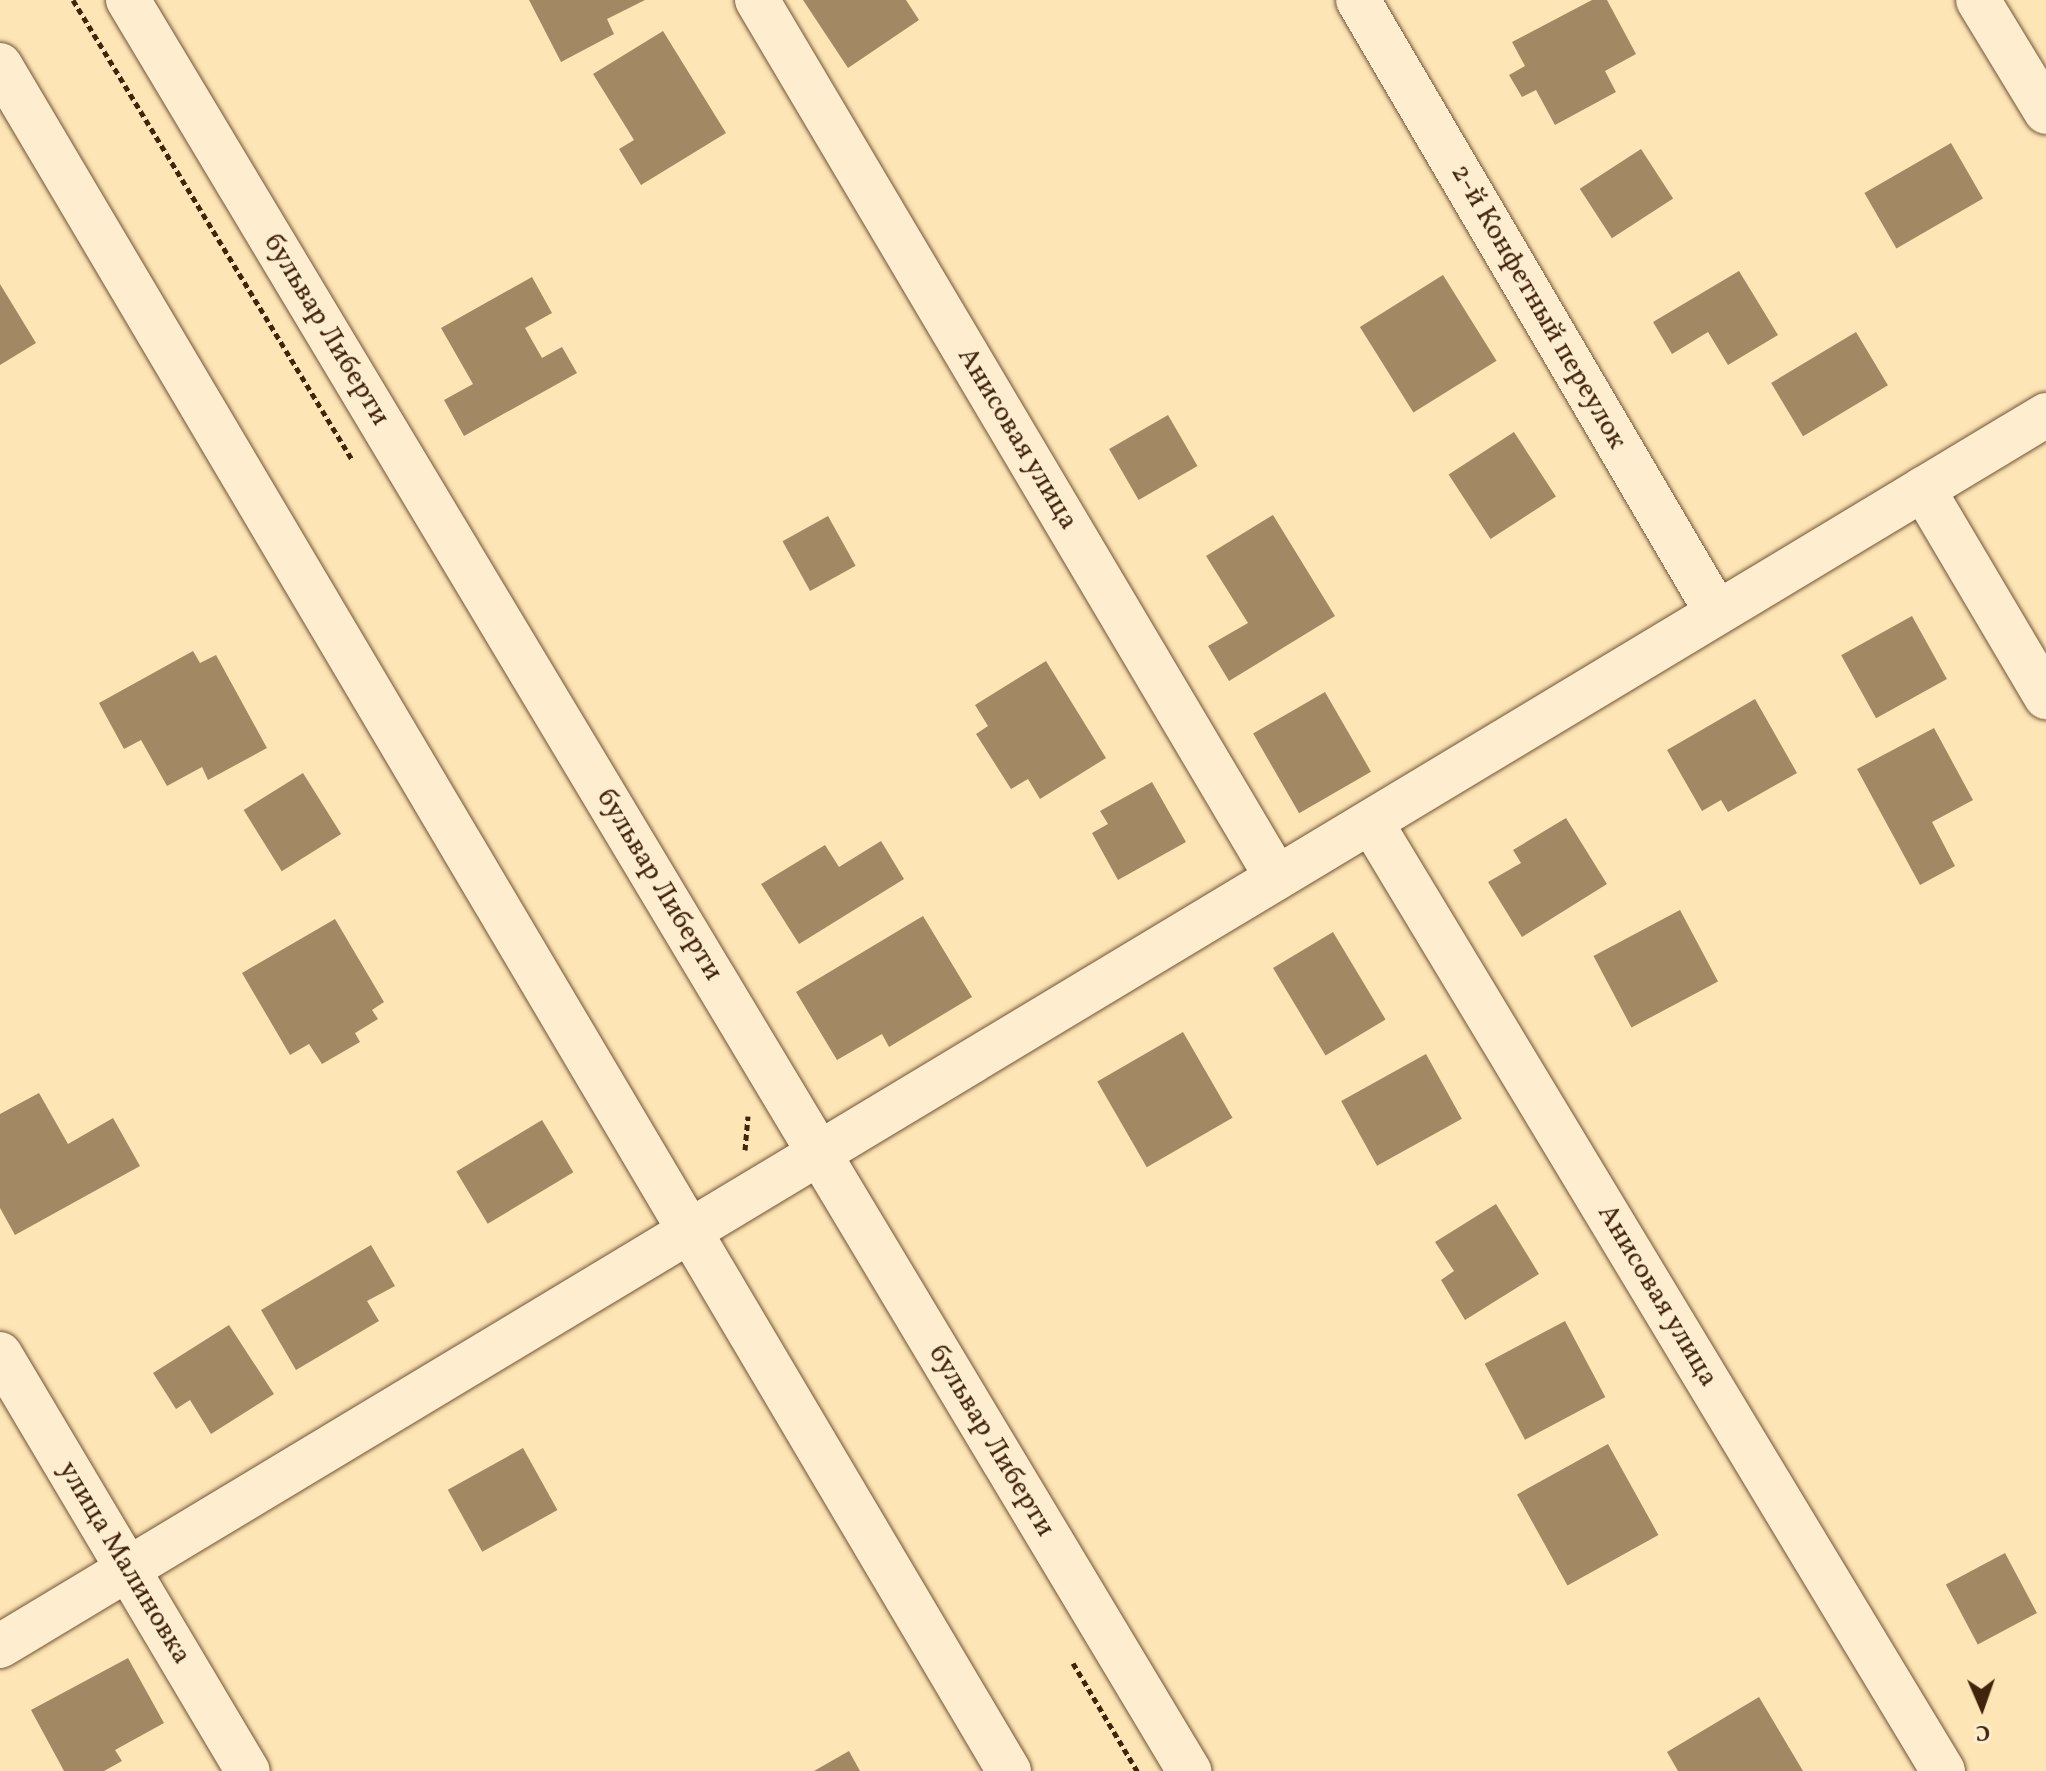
<!DOCTYPE html>
<html>
<head>
<meta charset="utf-8">
<style>
	body { margin:0 }
	#map { position:relative; width:2046px; height:1771px; overflow:hidden; background:#fde5b5; font-family:Vollkorn,serif }
	div>[style] { position:absolute }
	.building>* { inset:0; background:#a38864; transform-origin:0 0 }
	.path>* { height:5px; margin-top:-2.5px; transform-origin:0; background:repeating-linear-gradient(90deg,#42240c 0 6px,transparent 0 10px) }
	.roads { filter:drop-shadow(0 0 2px #715436) drop-shadow(0 0 2px #715436) }
	.minor>* { height:44px; margin:-22px; padding:0 22px; transform-origin:22px; border-radius:22px; background:#feeecf }
	span { translate:-50% -50%; white-space:nowrap; text-align:center; line-height:1.15; -webkit-text-stroke:8px #feeecf; paint-order:stroke }
	.street-label { font-size:28px; color:#42240c }
	.north { position:absolute; left:1942px; top:1667px; width:80px; height:80px; -webkit-text-stroke:6px #feeecf; paint-order:stroke; rotate:178deg; font-size:22px; font-weight:700; line-height:32px; text-align:center; color:#42240c }
	.north::after { content:''; display:block; margin:auto; width:28px; height:36px; background:#42240c; clip-path:polygon(50% 0,100% 100%,50% 72%,0 100%) }
</style>
</head>
<body>
<div id="map">
	<div class="building">
		<i style="clip-path:polygon(529px 0,645px 0,607px 19px,614px 34px,561px 62px)"></i>
		<i style="clip-path:polygon(803px 0,906px 0,919px 20px,848px 68px)"></i>
		<i style="clip-path:polygon(1592px 0,1607px 0,1636px 54px,1605px 71px,1616px 92px,1555px 125px,1536px 90px,1522px 97px,1509px 75px,1525px 66px,1512px 42px)"></i>
		<i style="clip-path:polygon(663px 31px,726px 133px,641px 185px,619px 149px,634px 140px,593px 74px)"></i>
		<i style="left:1951px;top:143px;width:64px;height:100px;rotate:60deg"></i>
		<i style="left:1641px;top:149px;width:59px;height:73px;rotate:57deg"></i>
		<i style="clip-path:polygon(1739px 271px,1778px 335px,1728px 365px,1708px 332px,1672px 354px,1653px 322px)"></i>
		<i style="left:1443px;top:275px;width:101px;height:98px;rotate:58deg"></i>
		<i style="clip-path:polygon(532px 277px,552px 313px,525px 328px,542px 358px,562px 347px,577px 373px,464px 436px,444px 400px,473px 384px,441px 328px)"></i>
		<i style="clip-path:polygon(0 284px,36px 343px,0 365px)"></i>
		<i style="left:1856px;top:332px;width:62px;height:99px;rotate:59deg"></i>
		<i style="left:1168px;top:415px;width:59px;height:68px;rotate:60deg"></i>
		<i style="left:1514px;top:432px;width:77px;height:78px;rotate:57deg"></i>
		<i style="clip-path:polygon(1273px 515px,1335px 616px,1229px 681px,1208px 646px,1248px 623px,1206px 556px)"></i>
		<i style="left:828px;top:516px;width:57px;height:52px;rotate:61deg"></i>
		<i style="left:1912px;top:616px;width:72px;height:81px;rotate:61deg"></i>
		<i style="clip-path:polygon(193px 651px,200px 663px,216px 655px,267px 748px,208px 780px,202px 767px,167px 786px,141px 740px,124px 749px,99px 703px)"></i>
		<i style="clip-path:polygon(1046px 661px,1106px 758px,1040px 799px,1028px 779px,1011px 789px,976px 734px,988px 726px,975px 705px)"></i>
		<i style="left:1325px;top:692px;width:92px;height:83px;rotate:60deg"></i>
		<i style="clip-path:polygon(1755px 699px,1797px 773px,1728px 812px,1721px 800px,1702px 811px,1667px 750px)"></i>
		<i style="clip-path:polygon(1934px 728px,1973px 800px,1932px 822px,1955px 866px,1920px 885px,1857px 769px)"></i>
		<i style="left:303px;top:773px;width:72px;height:70px;rotate:58deg"></i>
		<i style="clip-path:polygon(1152px 782px,1186px 842px,1118px 880px,1092px 833px,1108px 824px,1100px 811px)"></i>
		<i style="clip-path:polygon(1566px 818px,1607px 884px,1522px 937px,1488px 882px,1521px 863px,1513px 850px)"></i>
		<i style="clip-path:polygon(881px 841px,904px 879px,799px 944px,761px 884px,825px 845px,839px 867px)"></i>
		<i style="left:1680px;top:910px;width:81px;height:98px;rotate:62deg"></i>
		<i style="clip-path:polygon(923px 916px,972px 997px,889px 1047px,882px 1034px,837px 1060px,796px 992px)"></i>
		<i style="clip-path:polygon(335px 919px,384px 1002px,372px 1010px,378px 1019px,355px 1033px,360px 1042px,322px 1064px,309px 1044px,290px 1055px,242px 973px)"></i>
		<i style="left:1333px;top:932px;width:102px;height:70px;rotate:59deg"></i>
		<i style="left:1183px;top:1032px;width:99px;height:99px;rotate:60deg"></i>
		<i style="left:1426px;top:1054px;width:74px;height:97px;rotate:61deg"></i>
		<i style="clip-path:polygon(39px 1093px,68px 1144px,113px 1118px,140px 1166px,15px 1235px,0 1208px,0 1114px)"></i>
		<i style="left:542px;top:1120px;width:61px;height:100px;rotate:59deg"></i>
		<i style="clip-path:polygon(1496px 1204px,1539px 1274px,1465px 1320px,1441px 1280px,1454px 1271px,1435px 1242px)"></i>
		<i style="clip-path:polygon(371px 1245px,395px 1286px,367px 1301px,379px 1321px,296px 1370px,261px 1310px)"></i>
		<i style="left:1565px;top:1321px;width:86px;height:91px;rotate:62deg"></i>
		<i style="clip-path:polygon(229px 1325px,274px 1394px,211px 1434px,190px 1400px,176px 1409px,153px 1373px)"></i>
		<i style="left:1608px;top:1444px;width:104px;height:104px;rotate:61deg"></i>
		<i style="left:523px;top:1448px;width:71px;height:86px;rotate:61deg"></i>
		<i style="left:2005px;top:1553px;width:68px;height:67px;rotate:62deg"></i>
		<i style="clip-path:polygon(128px 1658px,164px 1723px,115px 1750px,122px 1761px,104px 1771px,64px 1771px,31px 1710px)"></i>
		<i style="clip-path:polygon(1759px 1697px,1803px 1771px,1678px 1771px,1667px 1752px)"></i>
		<i style="clip-path:polygon(849px 1751px,860px 1771px,814px 1771px)"></i>
	</div>
	<div class="path">
		<i style="left:73px;top:0;width:539px;rotate:58.73deg"></i>
		<i style="left:745px;top:1150px;width:34px;rotate:-85deg"></i>
		<i style="left:1073px;top:1663px;width:126px;rotate:59.3deg"></i>
	</div>
	<div class="roads">
		<div class="minor">
			<i style="left:128px;top:0;width:2065px;rotate:59.07deg"></i>
			<i style="left:757px;top:0;width:1020px;rotate:59.36deg"></i>
			<i style="left:1358px;top:0;width:710px;rotate:59.64deg"></i>
			<i style="left:1978px;top:0;width:131px;rotate:58.7deg"></i>
			<i style="left:0;top:65px;width:1982px;rotate:59.4deg"></i>
			<i style="left:1923px;top:489px;width:242px;rotate:59.4deg"></i>
			<i style="left:1371px;top:822px;width:1108px;rotate:58.92deg"></i>
			<i style="left:0;top:1354px;width:485px;rotate:59.3deg"></i>
			<i style="left:0;top:1646px;width:2388px;rotate:-31.03deg"></i>
		</div>
	</div>
	<div class="street-label">
		<span style="left:1538px;top:307px;rotate:60deg">2-й Конфетный переулок</span>
		<span style="left:326px;top:330px;rotate:59deg">бульвар Либерти</span>
		<span style="left:1017px;top:439px;rotate:59deg">Анисовая улица</span>
		<span style="left:659px;top:885px;rotate:59deg">бульвар Либерти</span>
		<span style="left:1657px;top:1296px;rotate:59deg">Анисовая улица</span>
		<span style="left:991px;top:1441px;rotate:59deg">бульвар Либерти</span>
		<span style="left:124px;top:1563px;rotate:59deg">улица Малиновка</span>
	</div>
	<div class="north">С</div>
</div>
</body>
</html>
